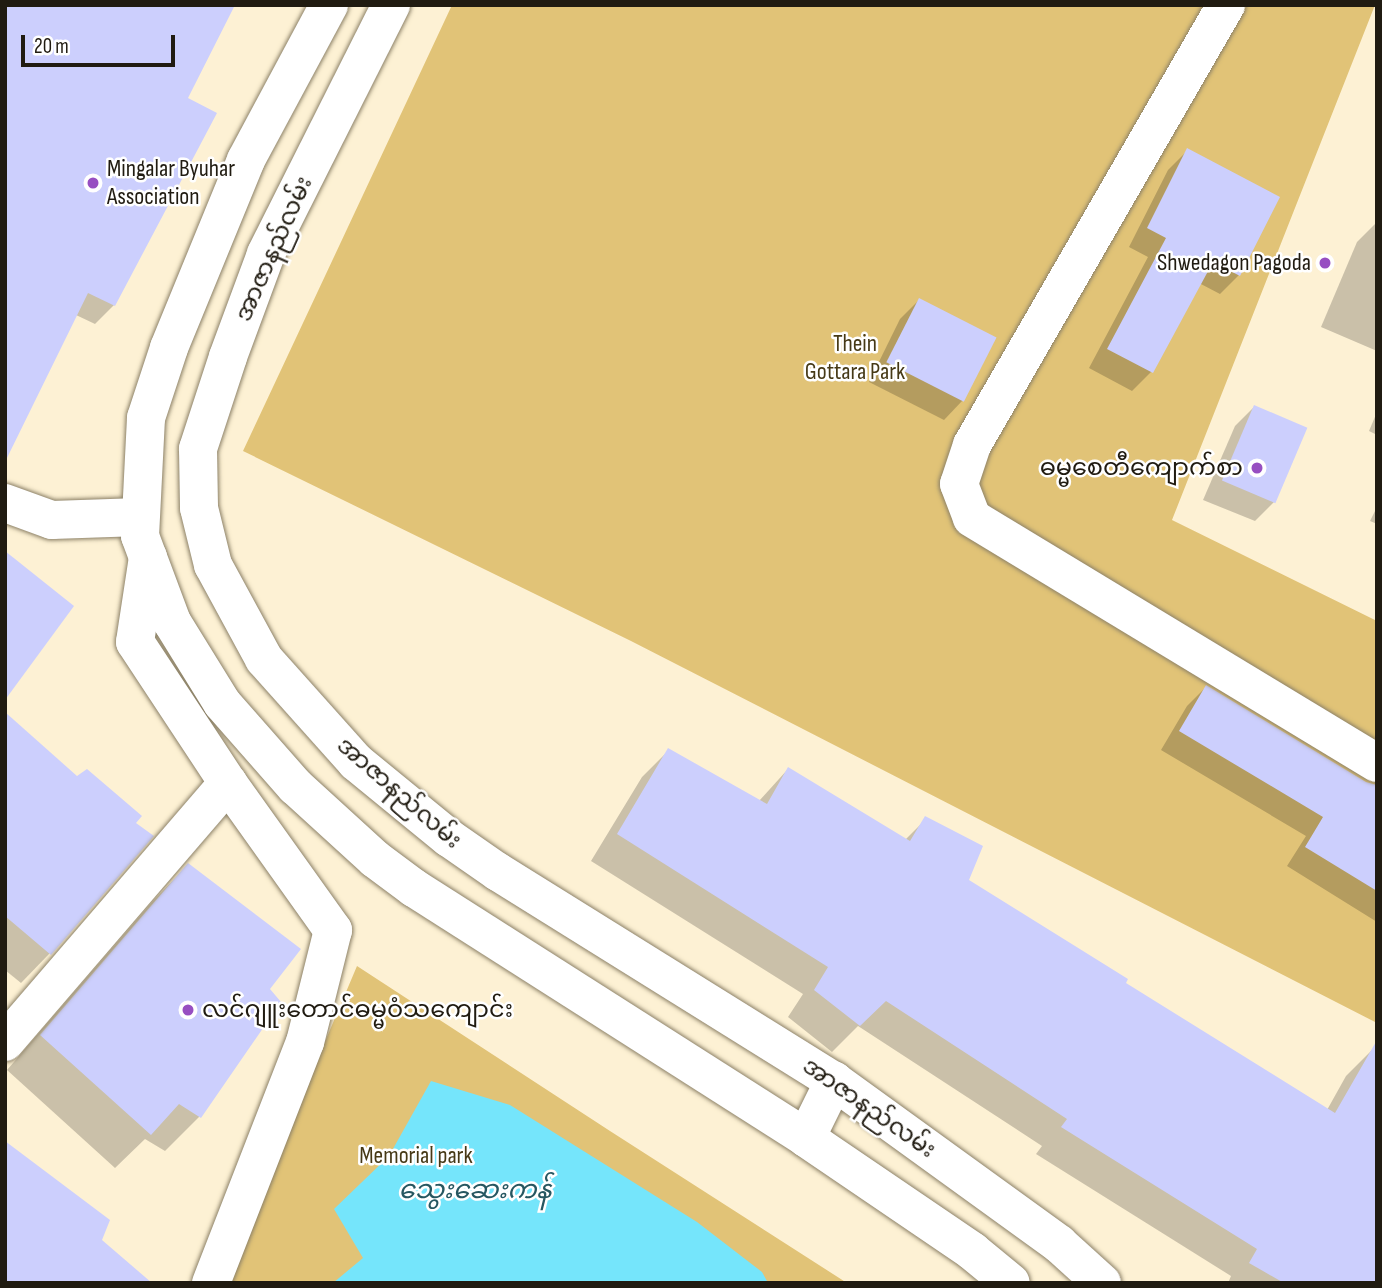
<!DOCTYPE html>
<html>
<head>
<meta charset="utf-8">
<style>
	body { margin:0 }
	#map { position:relative; width:1382px; height:1288px; overflow:hidden; background:#fdf1d4; font-family:"Sofia Sans Condensed","Noto Sans Myanmar",sans-serif }
	div>[style] { position:absolute }
	.green>* { inset:0; background:#e1c377 }
	.water>* { inset:0; background:#75e5fb }
	.shadow>* { inset:0; background:#0003 }
	.building>* { inset:0; background:#cccffd; transform-origin:0 0 }
	.roads { filter:drop-shadow(0 0 2px #8c8167) drop-shadow(0 0 2px #8c8167) }
	.minor>* { height:38px; margin:-19px; padding:0 19px; transform-origin:19px; border-radius:19px; background:#fff }
	.major>* { height:38px; margin:-19px; padding:0 19px; transform-origin:19px; border-radius:19px; background:#fff }
	.dots>* { width:19px; height:19px; translate:-50% -50%; box-sizing:border-box; border:4px solid #fff; border-radius:50% }
	span { translate:-50% -50%; white-space:nowrap; text-align:center; line-height:1.15; -webkit-text-stroke:5px #fff; paint-order:stroke }
	.poi-label { font-size:24px; color:#201b11 }
	.left { translate:0 -50%; text-align:left }
	.right { translate:-100% -50%; text-align:right }
	.street-label { font-size:24px; color:#201b11 }
	.park-label { font-size:24px; color:#463916 }
	.water-label { font-size:26px; color:#265761; font-style:italic }
	.frame { position:absolute; inset:0; border:7px solid #201b11; pointer-events:none }
	.scale { position:absolute; left:21px; top:35px; width:154px; height:32px; box-sizing:border-box; border:4px solid #201b11; border-top:0; padding-left:9px; font-size:21px; line-height:24px; white-space:nowrap; color:#201b11; -webkit-text-stroke:5px #fff; paint-order:stroke }
</style>
</head>
<body>
<div id="map">
	<div class="green">
		<i style="clip-path:polygon(452px 5px,1375px 5px,1172px 520px,1377px 621px,1377px 1023px,631px 641px,243px 451px)"></i>
		<i style="clip-path:polygon(357px 966px,610px 1131px,847px 1283px,223px 1283px)"></i>
	</div>
	<div class="water">
		<i style="clip-path:polygon(431px 1081px,510px 1105px,697px 1222px,762px 1272px,768px 1283px,333px 1283px,363px 1258px,334px 1209px,389px 1156px)"></i>
	</div>
	<div class="shadow">
		<i style="clip-path:polygon(186px 99px,114px 305px,95px 324px,76px 315px)"></i>
		<i style="clip-path:polygon(1187px 151px,1239px 275px,1220px 294px,1199px 283px,1151px 372px,1132px 391px,1089px 368px,1148px 257px,1129px 247px,1168px 170px)"></i>
		<i style="clip-path:polygon(1377px 222px,1377px 351px,1321px 327px,1357px 242px)"></i>
		<i style="clip-path:polygon(919px 300px,963px 400px,944px 420px,869px 382px,900px 319px)"></i>
		<i style="clip-path:polygon(1254px 407px,1274px 502px,1255px 521px,1203px 500px,1235px 426px)"></i>
		<i style="clip-path:polygon(1377px 412px,1377px 435px,1369px 431px)"></i>
		<i style="clip-path:polygon(1377px 507px,1377px 524px,1370px 521px)"></i>
		<i style="clip-path:polygon(1206px 687px,1365px 783px,1377px 786px,1377px 922px,1287px 866px,1306px 836px,1161px 750px,1187px 706px)"></i>
		<i style="clip-path:polygon(5px 714px,50px 953px,21px 983px,5px 970px)"></i>
		<i style="clip-path:polygon(669px 750px,759px 801px,788px 769px,905px 840px,926px 819px,967px 880px,1124px 984px,1327px 1110px,1346px 1076px,1372px 1050px,1377px 1283px,1228px 1283px,1231px 1276px,1036px 1154px,1042px 1146px,858px 1026px,832px 1052px,788px 1017px,803px 994px,591px 861px,642px 777px)"></i>
		<i style="clip-path:polygon(188px 865px,268px 990px,279px 1002px,199px 1117px,165px 1151px,145px 1139px,115px 1168px,7px 1070px,154px 900px)"></i>
	</div>
	<div class="building">
		<i style="clip-path:polygon(5px 5px,235px 5px,188px 98px,217px 113px,115px 306px,88px 293px,5px 462px)"></i>
		<i style="clip-path:polygon(1187px 148px,1280px 197px,1240px 276px,1213px 262px,1153px 373px,1107px 349px,1166px 238px,1147px 228px)"></i>
		<i style="left:919px;top:298px;width:87px;height:72px;rotate:27deg"></i>
		<i style="left:1254px;top:405px;width:58px;height:82px;rotate:23deg"></i>
		<i style="clip-path:polygon(5px 551px,74px 606px,5px 700px)"></i>
		<i style="clip-path:polygon(1206px 685px,1366px 782px,1377px 785px,1377px 891px,1305px 847px,1323px 817px,1179px 731px)"></i>
		<i style="clip-path:polygon(5px 712px,77px 776px,87px 769px,142px 816px,136px 823px,154px 836px,51px 955px,5px 916px)"></i>
		<i style="clip-path:polygon(668px 748px,767px 804px,788px 767px,910px 841px,925px 816px,983px 846px,969px 880px,1128px 979px,1126px 983px,1335px 1113px,1377px 1040px,1377px 1283px,1284px 1283px,1249px 1263px,1257px 1249px,1061px 1127px,1067px 1119px,886px 1001px,860px 1026px,814px 990px,828px 967px,617px 834px)"></i>
		<i style="clip-path:polygon(188px 863px,301px 949px,270px 989px,281px 1002px,201px 1118px,179px 1104px,151px 1135px,40px 1035px)"></i>
		<i style="clip-path:polygon(5px 1141px,110px 1220px,102px 1240px,152px 1283px,5px 1283px)"></i>
	</div>
	<div class="roads">
		<div class="minor">
			<i style="left:1226px;top:5px;width:508px;rotate:120deg"></i>
			<i style="left:972px;top:445px;width:41px;rotate:108.4deg"></i>
			<i style="left:959px;top:484px;width:36px;rotate:69deg"></i>
			<i style="left:972px;top:518px;width:473px;rotate:31.2deg"></i>
			<i style="left:5px;top:503px;width:50px;rotate:19.9deg"></i>
			<i style="left:52px;top:520px;width:88px;rotate:-2deg"></i>
			<i style="left:148px;top:557px;width:86px;rotate:98.7deg"></i>
			<i style="left:135px;top:642px;width:169px;rotate:56.6deg"></i>
			<i style="left:228px;top:783px;width:181px;rotate:54.5deg"></i>
			<i style="left:333px;top:930px;width:115px;rotate:104deg"></i>
			<i style="left:305px;top:1042px;width:259px;rotate:111.3deg"></i>
			<i style="left:5px;top:1042px;width:342px;rotate:-49.3deg"></i>
		</div>
		<div class="major">
			<i style="left:329px;top:5px;width:176px;rotate:118.2deg"></i>
			<i style="left:246px;top:160px;width:203px;rotate:112.3deg"></i>
			<i style="left:169px;top:348px;width:74px;rotate:108.2deg"></i>
			<i style="left:146px;top:418px;width:118px;rotate:92.9deg"></i>
			<i style="left:140px;top:536px;width:92px;rotate:69.6deg"></i>
			<i style="left:172px;top:622px;width:95px;rotate:58.3deg"></i>
			<i style="left:222px;top:703px;width:111px;rotate:48.7deg"></i>
			<i style="left:295px;top:786px;width:108px;rotate:42.4deg"></i>
			<i style="left:375px;top:859px;width:49px;rotate:36.6deg"></i>
			<i style="left:414px;top:888px;width:465px;rotate:32.5deg"></i>
			<i style="left:806px;top:1138px;width:201px;rotate:34.2deg"></i>
			<i style="left:972px;top:1251px;width:50px;rotate:39.4deg"></i>
			<i style="left:391px;top:5px;width:279px;rotate:116.7deg"></i>
			<i style="left:266px;top:254px;width:110px;rotate:110.3deg"></i>
			<i style="left:228px;top:357px;width:97px;rotate:108.1deg"></i>
			<i style="left:198px;top:449px;width:59px;rotate:89deg"></i>
			<i style="left:199px;top:508px;width:59px;rotate:76.2deg"></i>
			<i style="left:213px;top:565px;width:107px;rotate:61.5deg"></i>
			<i style="left:264px;top:659px;width:138px;rotate:48.2deg"></i>
			<i style="left:356px;top:762px;width:120px;rotate:39.3deg"></i>
			<i style="left:449px;top:838px;width:60px;rotate:34.8deg"></i>
			<i style="left:498px;top:872px;width:396px;rotate:31.9deg"></i>
			<i style="left:834px;top:1081px;width:278px;rotate:35.9deg"></i>
			<i style="left:1059px;top:1244px;width:58px;rotate:42.2deg"></i>
			<i style="left:806px;top:1138px;width:64px;rotate:-63.8deg"></i>
		</div>
	</div>
	<div class="dots">
		<i style="left:93px;top:183px;background:#974ec1"></i>
		<i style="left:1325px;top:263px;background:#974ec1"></i>
		<i style="left:1257px;top:468px;background:#974ec1"></i>
		<i style="left:188px;top:1010px;background:#974ec1"></i>
	</div>
	<div class="poi-label">
		<span class="left" style="left:107px;top:183px">Mingalar Byuhar<br>Association</span>
		<span class="right" style="left:1311px;top:263px">Shwedagon Pagoda</span>
		<span class="right" style="left:1243px;top:468px">ဓမ္မစေတီကျောက်စာ</span>
		<span class="left" style="left:202px;top:1010px">လင်ဂျူးတောင်ဓမ္မဝံသကျောင်း</span>
	</div>
	<div class="street-label">
		<span style="left:274px;top:249px;rotate:-66deg">အာဇာနည်လမ်း</span>
		<span style="left:399px;top:793px;rotate:41deg">အာဇာနည်လမ်း</span>
		<span style="left:869px;top:1108px;rotate:35deg">အာဇာနည်လမ်း</span>
	</div>
	<div class="park-label">
		<span style="left:855px;top:358px">Thein<br>Gottara Park</span>
		<span style="left:416px;top:1156px">Memorial park</span>
	</div>
	<div class="water-label">
		<span style="left:475px;top:1191px">သွေးဆေးကန်</span>
	</div>
	<div class="frame"></div>
	<div class="scale">20 m</div>
</div>
</body>
</html>
